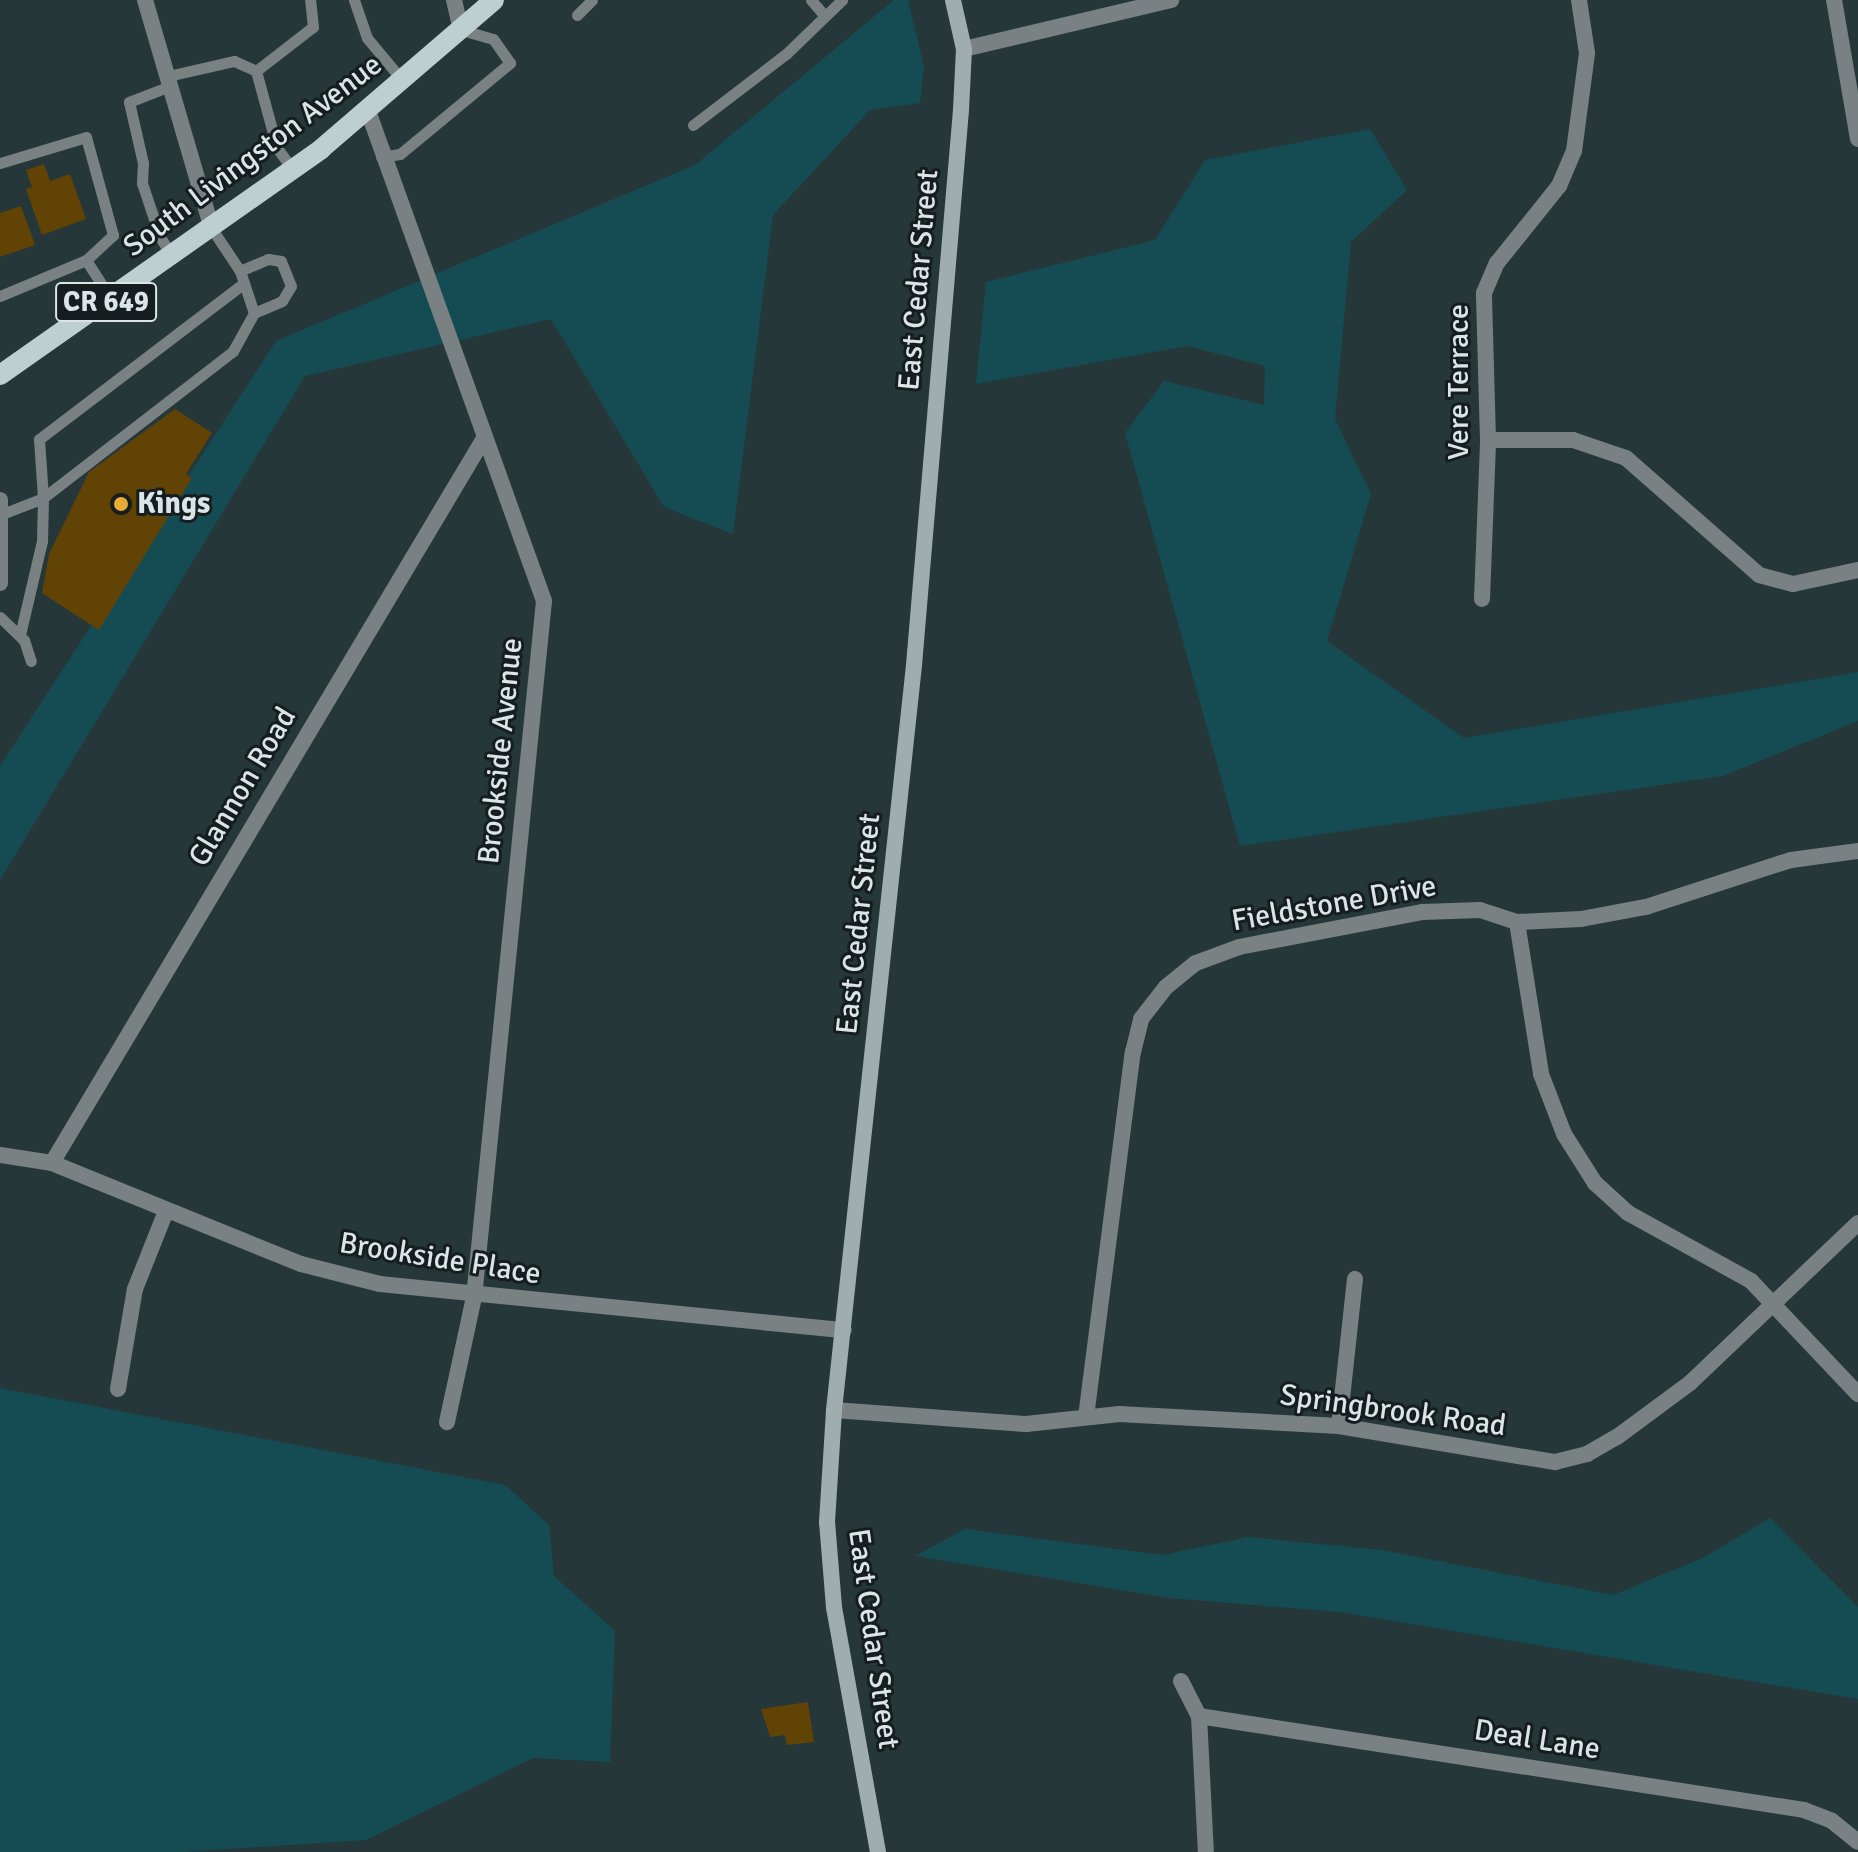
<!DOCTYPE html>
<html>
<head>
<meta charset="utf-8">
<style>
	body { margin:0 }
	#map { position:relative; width:1858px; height:1852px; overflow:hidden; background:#26373a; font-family:Signika,sans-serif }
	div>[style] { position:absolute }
	.green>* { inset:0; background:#154c54 }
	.building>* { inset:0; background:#604305 }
	.lane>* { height:11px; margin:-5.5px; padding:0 5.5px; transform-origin:5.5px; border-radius:5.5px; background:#798183 }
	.street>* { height:16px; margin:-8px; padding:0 8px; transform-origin:8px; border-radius:8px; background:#798183 }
	.secondary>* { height:16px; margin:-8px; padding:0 8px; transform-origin:8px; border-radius:8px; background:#a0adaf }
	.primary>* { height:20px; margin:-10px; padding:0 10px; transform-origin:10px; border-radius:10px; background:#becfd2 }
	.dots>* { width:22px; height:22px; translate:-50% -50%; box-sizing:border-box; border:4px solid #151d1e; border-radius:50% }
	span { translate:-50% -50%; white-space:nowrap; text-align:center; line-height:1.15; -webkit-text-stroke:6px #151d1e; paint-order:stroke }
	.shield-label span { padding:2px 6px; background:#151d1e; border:2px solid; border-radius:6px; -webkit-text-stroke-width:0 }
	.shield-label { font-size:28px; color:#dbe5e7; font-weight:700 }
	.street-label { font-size:30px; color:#dbe5e7 }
	.poi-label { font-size:30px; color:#dbe5e7; font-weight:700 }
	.left { translate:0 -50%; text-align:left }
</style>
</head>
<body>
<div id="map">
	<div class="green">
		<i style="clip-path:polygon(894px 0,908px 0,924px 66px,920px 103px,870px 110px,773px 215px,733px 534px,664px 507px,551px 319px,305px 376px,0 880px,0 766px,276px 341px,695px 165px)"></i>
		<i style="clip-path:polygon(1370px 129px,1407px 190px,1351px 242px,1335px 419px,1371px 494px,1327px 641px,1464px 738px,1858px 672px,1858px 721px,1723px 776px,1240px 846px,1125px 433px,1164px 381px,1264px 405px,1265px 366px,1187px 346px,976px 384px,986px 282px,1155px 240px,1205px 160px)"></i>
		<i style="clip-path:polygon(0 1388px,505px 1485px,549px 1525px,554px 1576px,615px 1631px,610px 1762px,533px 1758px,366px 1840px,182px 1852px,0 1852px)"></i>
		<i style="clip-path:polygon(1770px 1518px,1858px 1607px,1858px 1699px,1340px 1612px,1169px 1598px,915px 1556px,965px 1529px,1163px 1555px,1248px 1537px,1382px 1550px,1613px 1595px,1703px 1558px)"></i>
	</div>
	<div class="building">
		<i style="clip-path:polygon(44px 164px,50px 181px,70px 174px,86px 219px,42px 235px,26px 189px,32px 187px,26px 170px)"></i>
		<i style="clip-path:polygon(21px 206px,35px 245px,0 257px,0 213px)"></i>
		<i style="clip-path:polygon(175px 409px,212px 433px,186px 474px,192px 478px,99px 630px,42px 593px,49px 554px,89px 472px)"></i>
		<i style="clip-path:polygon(808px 1702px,814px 1742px,787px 1745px,785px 1735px,770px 1737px,761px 1709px)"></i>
	</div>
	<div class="lane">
		<i style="left:354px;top:0;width:40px;rotate:71.1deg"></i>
		<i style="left:367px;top:38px;width:56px;rotate:50.1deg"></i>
		<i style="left:811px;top:0;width:18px;rotate:49deg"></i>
		<i style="left:577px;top:15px;width:21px;rotate:-45deg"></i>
		<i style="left:256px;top:71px;width:72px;rotate:-37.7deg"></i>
		<i style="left:313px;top:27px;width:27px;rotate:-96deg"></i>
		<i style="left:168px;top:76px;width:68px;rotate:-12.8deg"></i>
		<i style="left:234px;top:61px;width:24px;rotate:24deg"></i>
		<i style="left:256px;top:71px;width:80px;rotate:74.7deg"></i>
		<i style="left:277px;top:148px;width:27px;rotate:54deg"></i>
		<i style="left:170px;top:86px;width:44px;rotate:158.7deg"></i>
		<i style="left:129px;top:102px;width:63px;rotate:77.1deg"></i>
		<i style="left:143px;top:163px;width:20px;rotate:93deg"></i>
		<i style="left:142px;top:183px;width:57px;rotate:71.6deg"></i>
		<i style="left:160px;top:237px;width:22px;rotate:58deg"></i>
		<i style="left:693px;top:125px;width:117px;rotate:-37.4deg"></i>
		<i style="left:786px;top:54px;width:78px;rotate:-44deg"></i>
		<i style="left:381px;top:157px;width:19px;rotate:-9deg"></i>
		<i style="left:400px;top:154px;width:143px;rotate:-39.6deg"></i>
		<i style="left:510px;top:63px;width:29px;rotate:-125deg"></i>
		<i style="left:493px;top:39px;width:33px;rotate:-164deg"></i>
		<i style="left:0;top:163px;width:90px;rotate:-16.8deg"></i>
		<i style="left:86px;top:137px;width:102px;rotate:74.6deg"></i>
		<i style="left:113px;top:235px;width:37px;rotate:137deg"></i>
		<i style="left:86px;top:260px;width:46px;rotate:57.3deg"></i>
		<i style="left:212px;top:229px;width:50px;rotate:56.3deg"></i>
		<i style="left:240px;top:271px;width:44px;rotate:71.6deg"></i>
		<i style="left:254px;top:313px;width:30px;rotate:-23deg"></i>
		<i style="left:282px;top:301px;width:17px;rotate:-59deg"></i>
		<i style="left:291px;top:286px;width:27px;rotate:-112deg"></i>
		<i style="left:281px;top:261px;width:13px;rotate:-171deg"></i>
		<i style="left:268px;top:259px;width:30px;rotate:157deg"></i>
		<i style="left:244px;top:283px;width:258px;rotate:142.7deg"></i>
		<i style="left:39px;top:439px;width:59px;rotate:86.1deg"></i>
		<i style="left:43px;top:498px;width:240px;rotate:-37.7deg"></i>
		<i style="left:233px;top:351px;width:43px;rotate:-61.1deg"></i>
		<i style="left:0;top:296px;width:93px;rotate:-22.7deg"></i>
		<i style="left:2px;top:514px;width:44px;rotate:-21.3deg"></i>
		<i style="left:43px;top:498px;width:43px;rotate:91.3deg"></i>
		<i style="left:42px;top:541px;width:97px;rotate:103.2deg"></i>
		<i style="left:0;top:617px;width:33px;rotate:44deg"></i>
		<i style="left:24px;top:640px;width:22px;rotate:72deg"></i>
	</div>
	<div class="street">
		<i style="left:145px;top:0;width:239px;rotate:73.7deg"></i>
		<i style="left:454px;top:0;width:31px;rotate:77deg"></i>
		<i style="left:1834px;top:0;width:141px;rotate:80.2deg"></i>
		<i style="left:964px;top:49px;width:213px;rotate:-13.3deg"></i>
		<i style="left:368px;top:111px;width:521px;rotate:70.24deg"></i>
		<i style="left:544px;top:601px;width:700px;rotate:95.74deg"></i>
		<i style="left:474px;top:1297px;width:128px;rotate:102.2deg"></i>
		<i style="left:1488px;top:440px;width:85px"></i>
		<i style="left:1573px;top:440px;width:56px;rotate:18.8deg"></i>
		<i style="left:1626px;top:458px;width:177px;rotate:41.3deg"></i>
		<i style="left:1759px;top:575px;width:35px;rotate:15deg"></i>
		<i style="left:1793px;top:584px;width:66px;rotate:-12.2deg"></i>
		<i style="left:0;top:500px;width:83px;rotate:90deg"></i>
		<i style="left:1482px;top:599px;width:159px;rotate:-87.8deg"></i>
		<i style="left:1488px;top:440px;width:147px;rotate:-91.6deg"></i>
		<i style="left:1484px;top:293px;width:33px;rotate:-67deg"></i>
		<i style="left:1497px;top:263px;width:99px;rotate:-51.2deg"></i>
		<i style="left:1559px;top:186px;width:38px;rotate:-67deg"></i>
		<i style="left:1574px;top:151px;width:99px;rotate:-82.4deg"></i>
		<i style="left:1587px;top:53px;width:54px;rotate:-98.6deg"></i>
		<i style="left:1517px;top:922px;width:154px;rotate:81deg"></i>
		<i style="left:1541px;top:1074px;width:64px;rotate:69deg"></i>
		<i style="left:1564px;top:1134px;width:58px;rotate:57.7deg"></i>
		<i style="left:1595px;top:1183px;width:45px;rotate:42.3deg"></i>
		<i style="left:1628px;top:1213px;width:141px;rotate:28.9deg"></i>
		<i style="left:1751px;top:1281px;width:156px;rotate:46.6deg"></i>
		<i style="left:0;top:1155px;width:53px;rotate:8.7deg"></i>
		<i style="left:52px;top:1163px;width:269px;rotate:22.1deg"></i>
		<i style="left:301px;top:1264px;width:81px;rotate:14.2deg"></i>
		<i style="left:380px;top:1284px;width:466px;rotate:5.7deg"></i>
		<i style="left:52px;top:1163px;width:842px;rotate:-59.2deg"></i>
		<i style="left:118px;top:1389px;width:101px;rotate:-80.4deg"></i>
		<i style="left:135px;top:1289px;width:84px;rotate:-68.3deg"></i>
		<i style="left:834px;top:1410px;width:193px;rotate:4.2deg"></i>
		<i style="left:1026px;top:1424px;width:94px;rotate:-6.1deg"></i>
		<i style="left:1119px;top:1414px;width:220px;rotate:3.1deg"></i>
		<i style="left:1339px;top:1426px;width:219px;rotate:9.5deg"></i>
		<i style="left:1555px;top:1462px;width:33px;rotate:-14deg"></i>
		<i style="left:1587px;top:1454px;width:34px;rotate:-30deg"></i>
		<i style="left:1617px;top:1437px;width:91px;rotate:-36.5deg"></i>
		<i style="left:1690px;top:1383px;width:232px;rotate:-43.6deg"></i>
		<i style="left:1086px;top:1417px;width:368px;rotate:-82.7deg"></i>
		<i style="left:1133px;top:1052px;width:34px;rotate:-76deg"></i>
		<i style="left:1141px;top:1019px;width:41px;rotate:-52deg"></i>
		<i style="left:1166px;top:987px;width:38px;rotate:-39deg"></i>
		<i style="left:1196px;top:963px;width:46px;rotate:-20.4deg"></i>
		<i style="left:1239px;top:947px;width:186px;rotate:-10.8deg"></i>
		<i style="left:1422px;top:912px;width:58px;rotate:-2deg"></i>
		<i style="left:1480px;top:910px;width:39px;rotate:18deg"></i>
		<i style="left:1517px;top:922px;width:64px;rotate:-2.7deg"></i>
		<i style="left:1581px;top:919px;width:66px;rotate:-10.5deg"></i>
		<i style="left:1646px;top:907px;width:152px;rotate:-18deg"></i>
		<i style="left:1791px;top:860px;width:68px;rotate:-7.7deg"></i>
		<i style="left:1339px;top:1426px;width:148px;rotate:-83.8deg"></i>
		<i style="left:1181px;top:1681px;width:39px;rotate:63deg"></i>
		<i style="left:1199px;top:1716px;width:136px;rotate:87.1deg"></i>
		<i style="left:1199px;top:1716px;width:612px;rotate:8.83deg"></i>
		<i style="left:1804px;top:1810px;width:30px;rotate:21deg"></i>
		<i style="left:1832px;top:1821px;width:33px;rotate:39deg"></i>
	</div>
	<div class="secondary">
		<i style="left:878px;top:1852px;width:249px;rotate:-100.2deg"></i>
		<i style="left:834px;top:1607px;width:85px;rotate:-94.7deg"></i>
		<i style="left:827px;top:1522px;width:112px;rotate:-86.4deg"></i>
		<i style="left:834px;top:1410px;width:749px;rotate:-83.87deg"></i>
		<i style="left:914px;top:665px;width:557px;rotate:-85.16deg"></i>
		<i style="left:961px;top:110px;width:61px;rotate:-87.2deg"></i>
		<i style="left:964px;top:49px;width:50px;rotate:-102.7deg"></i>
	</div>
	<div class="primary">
		<i style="left:0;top:375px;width:393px;rotate:-35.1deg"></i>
		<i style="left:321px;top:149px;width:228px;rotate:-40.7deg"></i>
	</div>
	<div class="dots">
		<i style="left:121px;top:504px;background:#e8ab37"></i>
	</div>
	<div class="shield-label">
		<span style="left:106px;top:302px">CR 649</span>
	</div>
	<div class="street-label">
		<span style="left:253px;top:156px;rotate:-37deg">South Livingston Avenue</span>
		<span style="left:919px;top:280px;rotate:-85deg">East Cedar Street</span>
		<span style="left:1459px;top:382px;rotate:-90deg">Vere Terrace</span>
		<span style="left:501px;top:751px;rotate:-84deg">Brookside Avenue</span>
		<span style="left:243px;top:787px;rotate:-59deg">Glannon Road</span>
		<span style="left:1334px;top:904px;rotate:-10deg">Fieldstone Drive</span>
		<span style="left:859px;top:924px;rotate:-84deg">East Cedar Street</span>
		<span style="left:440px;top:1259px;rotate:9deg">Brookside Place</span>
		<span style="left:1393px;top:1411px;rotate:8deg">Springbrook Road</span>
		<span style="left:873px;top:1639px;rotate:82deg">East Cedar Street</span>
		<span style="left:1537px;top:1740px;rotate:9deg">Deal Lane</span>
	</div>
	<div class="poi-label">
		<span class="left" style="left:137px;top:504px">Kings</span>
	</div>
</div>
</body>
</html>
